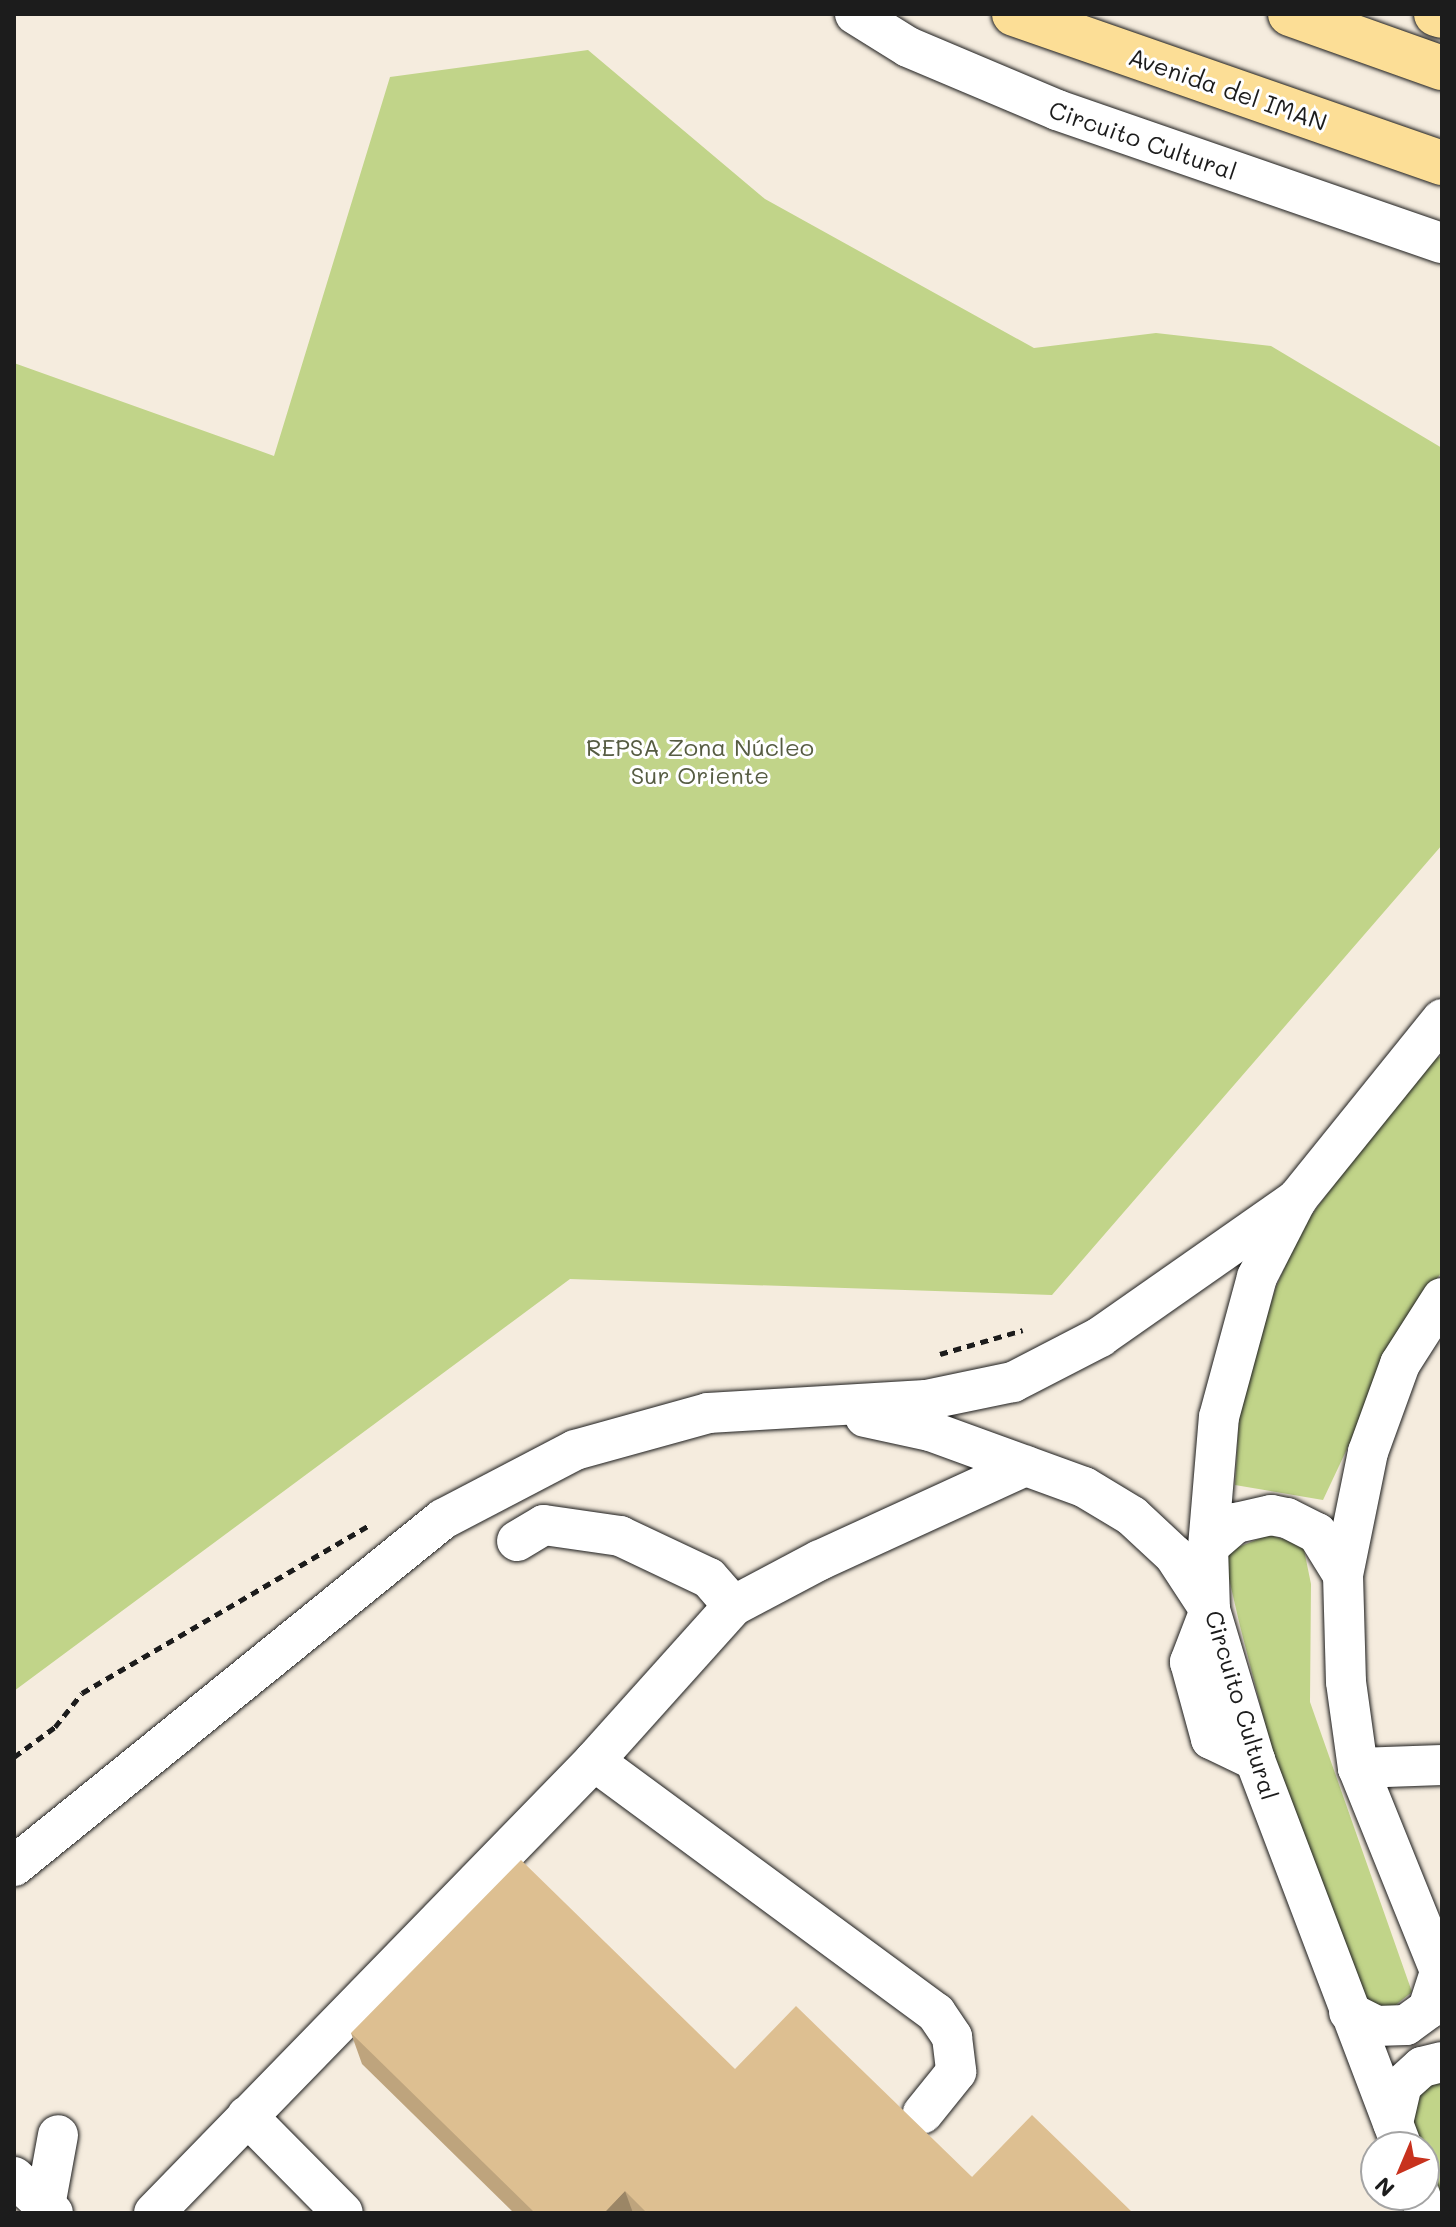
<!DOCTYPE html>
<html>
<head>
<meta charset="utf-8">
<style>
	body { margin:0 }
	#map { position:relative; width:1456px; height:2227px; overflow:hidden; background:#f5ecde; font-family:Mali,sans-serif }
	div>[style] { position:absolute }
	.green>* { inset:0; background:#c1d489 }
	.path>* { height:5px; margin-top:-2.5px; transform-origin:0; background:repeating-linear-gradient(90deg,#1c1c1c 0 8px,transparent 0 14px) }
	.roads { filter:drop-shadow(0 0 2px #1c1c1c) drop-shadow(0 0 2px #1c1c1c) }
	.minor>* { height:40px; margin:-20px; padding:0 20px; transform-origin:20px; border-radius:20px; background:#fff }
	.major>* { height:44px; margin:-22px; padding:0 22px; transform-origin:22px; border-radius:22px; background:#fcde96 }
	.wall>* { inset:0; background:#bea47d }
	.shaded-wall>* { inset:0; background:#9b8666 }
	.building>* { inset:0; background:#ddbf91 }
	span { translate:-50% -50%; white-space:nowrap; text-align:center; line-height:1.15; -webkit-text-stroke:6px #fff; paint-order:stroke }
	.street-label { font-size:24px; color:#1c1c1c }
	.park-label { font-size:24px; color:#565c42 }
	.frame { position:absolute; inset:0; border:16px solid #1c1c1c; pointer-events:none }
	.north { position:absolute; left:1360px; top:2131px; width:80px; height:80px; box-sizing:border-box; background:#fff; border:2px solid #a4a4a4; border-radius:50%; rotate:224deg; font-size:22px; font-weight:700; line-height:32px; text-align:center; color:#1c1c1c }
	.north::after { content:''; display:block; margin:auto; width:28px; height:36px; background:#c8321e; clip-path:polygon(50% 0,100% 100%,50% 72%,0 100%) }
</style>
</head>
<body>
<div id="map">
	<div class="green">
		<i style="clip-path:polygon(588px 50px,765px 199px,1034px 348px,1156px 333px,1271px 346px,1442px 448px,1442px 845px,1052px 1295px,570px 1279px,14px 1691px,14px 363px,274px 456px,390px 77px)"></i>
		<i style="clip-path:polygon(1442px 1056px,1442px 1272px,1411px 1313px,1323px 1500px,1235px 1485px,1239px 1420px,1251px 1368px,1276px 1287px,1304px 1225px,1426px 1062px)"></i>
		<i style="clip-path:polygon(1269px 1535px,1303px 1545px,1311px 1584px,1310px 1702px,1412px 1992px,1383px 2015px,1355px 2005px,1276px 1766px,1240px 1626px,1223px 1553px)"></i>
		<i style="clip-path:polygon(1442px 2075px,1442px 2213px,1424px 2169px,1424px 2147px,1415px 2147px,1400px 2109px)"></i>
	</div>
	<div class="path">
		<i style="left:940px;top:1354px;width:86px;rotate:-16.1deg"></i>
		<i style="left:14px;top:1757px;width:51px;rotate:-36.2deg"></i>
		<i style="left:55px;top:1727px;width:43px;rotate:-51.5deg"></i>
		<i style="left:82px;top:1693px;width:333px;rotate:-30.3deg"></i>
	</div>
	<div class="roads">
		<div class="minor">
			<i style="left:855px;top:14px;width:62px;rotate:31.9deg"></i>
			<i style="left:908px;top:47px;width:162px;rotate:22.9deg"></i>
			<i style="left:1057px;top:110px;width:407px;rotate:19.1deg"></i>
			<i style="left:1442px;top:1298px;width:78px;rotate:122.5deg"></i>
			<i style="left:1400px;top:1364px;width:94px;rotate:110deg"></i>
			<i style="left:1368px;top:1452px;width:126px;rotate:101.5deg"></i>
			<i style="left:1343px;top:1575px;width:107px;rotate:88.4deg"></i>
			<i style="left:1346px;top:1682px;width:87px;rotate:82.1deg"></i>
			<i style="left:1358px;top:1768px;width:224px;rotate:68deg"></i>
			<i style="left:865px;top:1417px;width:66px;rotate:12.2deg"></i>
			<i style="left:930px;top:1431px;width:164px;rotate:20deg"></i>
			<i style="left:1084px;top:1487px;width:56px;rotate:31.1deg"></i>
			<i style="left:1132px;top:1516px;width:57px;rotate:42.9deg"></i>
			<i style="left:1174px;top:1555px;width:66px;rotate:56.8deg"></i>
			<i style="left:1210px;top:1610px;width:56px;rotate:111deg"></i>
			<i style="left:1190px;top:1662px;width:80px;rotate:74.7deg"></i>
			<i style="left:1211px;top:1739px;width:49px;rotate:25.5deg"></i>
			<i style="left:517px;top:1541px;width:31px;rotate:-31deg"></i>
			<i style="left:544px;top:1525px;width:77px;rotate:8.2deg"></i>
			<i style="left:620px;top:1536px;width:98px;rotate:25.3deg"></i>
			<i style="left:709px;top:1578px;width:37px;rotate:49deg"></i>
			<i style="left:1208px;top:1547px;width:37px;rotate:-41deg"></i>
			<i style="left:1236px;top:1523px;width:36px;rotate:-13deg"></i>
			<i style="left:1271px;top:1515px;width:16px;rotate:11deg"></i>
			<i style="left:1287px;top:1518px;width:34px;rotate:27deg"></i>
			<i style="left:1317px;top:1533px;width:49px;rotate:58.2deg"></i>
			<i style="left:594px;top:1761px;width:425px;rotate:36.4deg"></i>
			<i style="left:936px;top:2013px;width:29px;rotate:56deg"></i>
			<i style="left:952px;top:2037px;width:35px;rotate:83deg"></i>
			<i style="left:956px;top:2072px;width:53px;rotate:128.8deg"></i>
			<i style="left:1358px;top:1768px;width:84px;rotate:-2deg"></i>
			<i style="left:14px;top:1866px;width:552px;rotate:-38.97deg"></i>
			<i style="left:443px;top:1519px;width:149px;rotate:-27.6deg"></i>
			<i style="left:575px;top:1450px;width:138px;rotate:-15.5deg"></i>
			<i style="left:708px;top:1413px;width:218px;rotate:-3.4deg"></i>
			<i style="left:926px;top:1400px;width:89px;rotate:-11.7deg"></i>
			<i style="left:1013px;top:1382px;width:98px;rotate:-27.3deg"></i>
			<i style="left:1100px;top:1337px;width:241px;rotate:-35deg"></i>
			<i style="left:1349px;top:2012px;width:30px;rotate:27deg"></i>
			<i style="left:1376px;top:2026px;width:30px;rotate:-2deg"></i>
			<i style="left:1406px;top:2025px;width:27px;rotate:-36deg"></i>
			<i style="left:1428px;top:2009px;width:40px;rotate:-72deg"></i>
			<i style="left:247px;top:2116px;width:136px;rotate:45.3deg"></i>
			<i style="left:1393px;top:2123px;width:39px;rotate:-77deg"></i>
			<i style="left:1402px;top:2085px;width:27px;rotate:-42deg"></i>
			<i style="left:1422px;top:2067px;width:21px;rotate:-14deg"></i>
			<i style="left:1402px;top:2147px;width:414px;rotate:-110.8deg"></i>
			<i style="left:1255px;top:1760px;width:157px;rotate:-106.7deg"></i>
			<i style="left:1210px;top:1610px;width:63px;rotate:-91.8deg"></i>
			<i style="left:1208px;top:1547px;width:130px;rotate:-85.2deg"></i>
			<i style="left:1219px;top:1417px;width:145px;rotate:-74.8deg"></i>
			<i style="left:1257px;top:1277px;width:88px;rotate:-62.9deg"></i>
			<i style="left:1297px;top:1199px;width:231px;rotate:-51.1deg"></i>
			<i style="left:14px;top:2177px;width:53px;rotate:42.7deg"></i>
			<i style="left:1420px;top:2195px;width:19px;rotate:72deg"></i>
			<i style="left:45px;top:2206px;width:72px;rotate:-79.6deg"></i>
			<i style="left:154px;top:2213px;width:631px;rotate:-45.77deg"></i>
			<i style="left:594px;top:1761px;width:208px;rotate:-48.1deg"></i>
			<i style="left:733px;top:1606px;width:98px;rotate:-27.9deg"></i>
			<i style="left:820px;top:1560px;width:226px;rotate:-24.6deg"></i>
		</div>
		<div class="major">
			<i style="left:1014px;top:14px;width:453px;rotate:19.2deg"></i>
			<i style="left:1290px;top:14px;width:161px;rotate:19.6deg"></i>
			<i style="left:1436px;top:14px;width:6px;rotate:18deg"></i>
		</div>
	</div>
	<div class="wall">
		<i style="clip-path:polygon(351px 2033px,735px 2069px,972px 2177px,1133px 2213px,514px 2213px,362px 2064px)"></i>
	</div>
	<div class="shaded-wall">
		<i style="clip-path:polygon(625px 2191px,633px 2213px,604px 2213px)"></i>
	</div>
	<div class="building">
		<i style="clip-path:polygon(521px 1860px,735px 2069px,796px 2006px,972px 2177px,1032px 2115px,1133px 2213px,647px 2213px,625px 2191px,604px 2213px,535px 2213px,351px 2033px)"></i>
	</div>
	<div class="street-label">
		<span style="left:1228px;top:89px;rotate:19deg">Avenida del IMAN</span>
		<span style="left:1143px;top:140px;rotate:19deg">Circuito Cultural</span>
		<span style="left:1242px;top:1705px;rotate:73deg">Circuito Cultural</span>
	</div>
	<div class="park-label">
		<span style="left:700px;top:761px">REPSA Zona Núcleo<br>Sur Oriente</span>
	</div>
	<div class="frame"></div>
	<div class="north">N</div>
</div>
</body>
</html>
